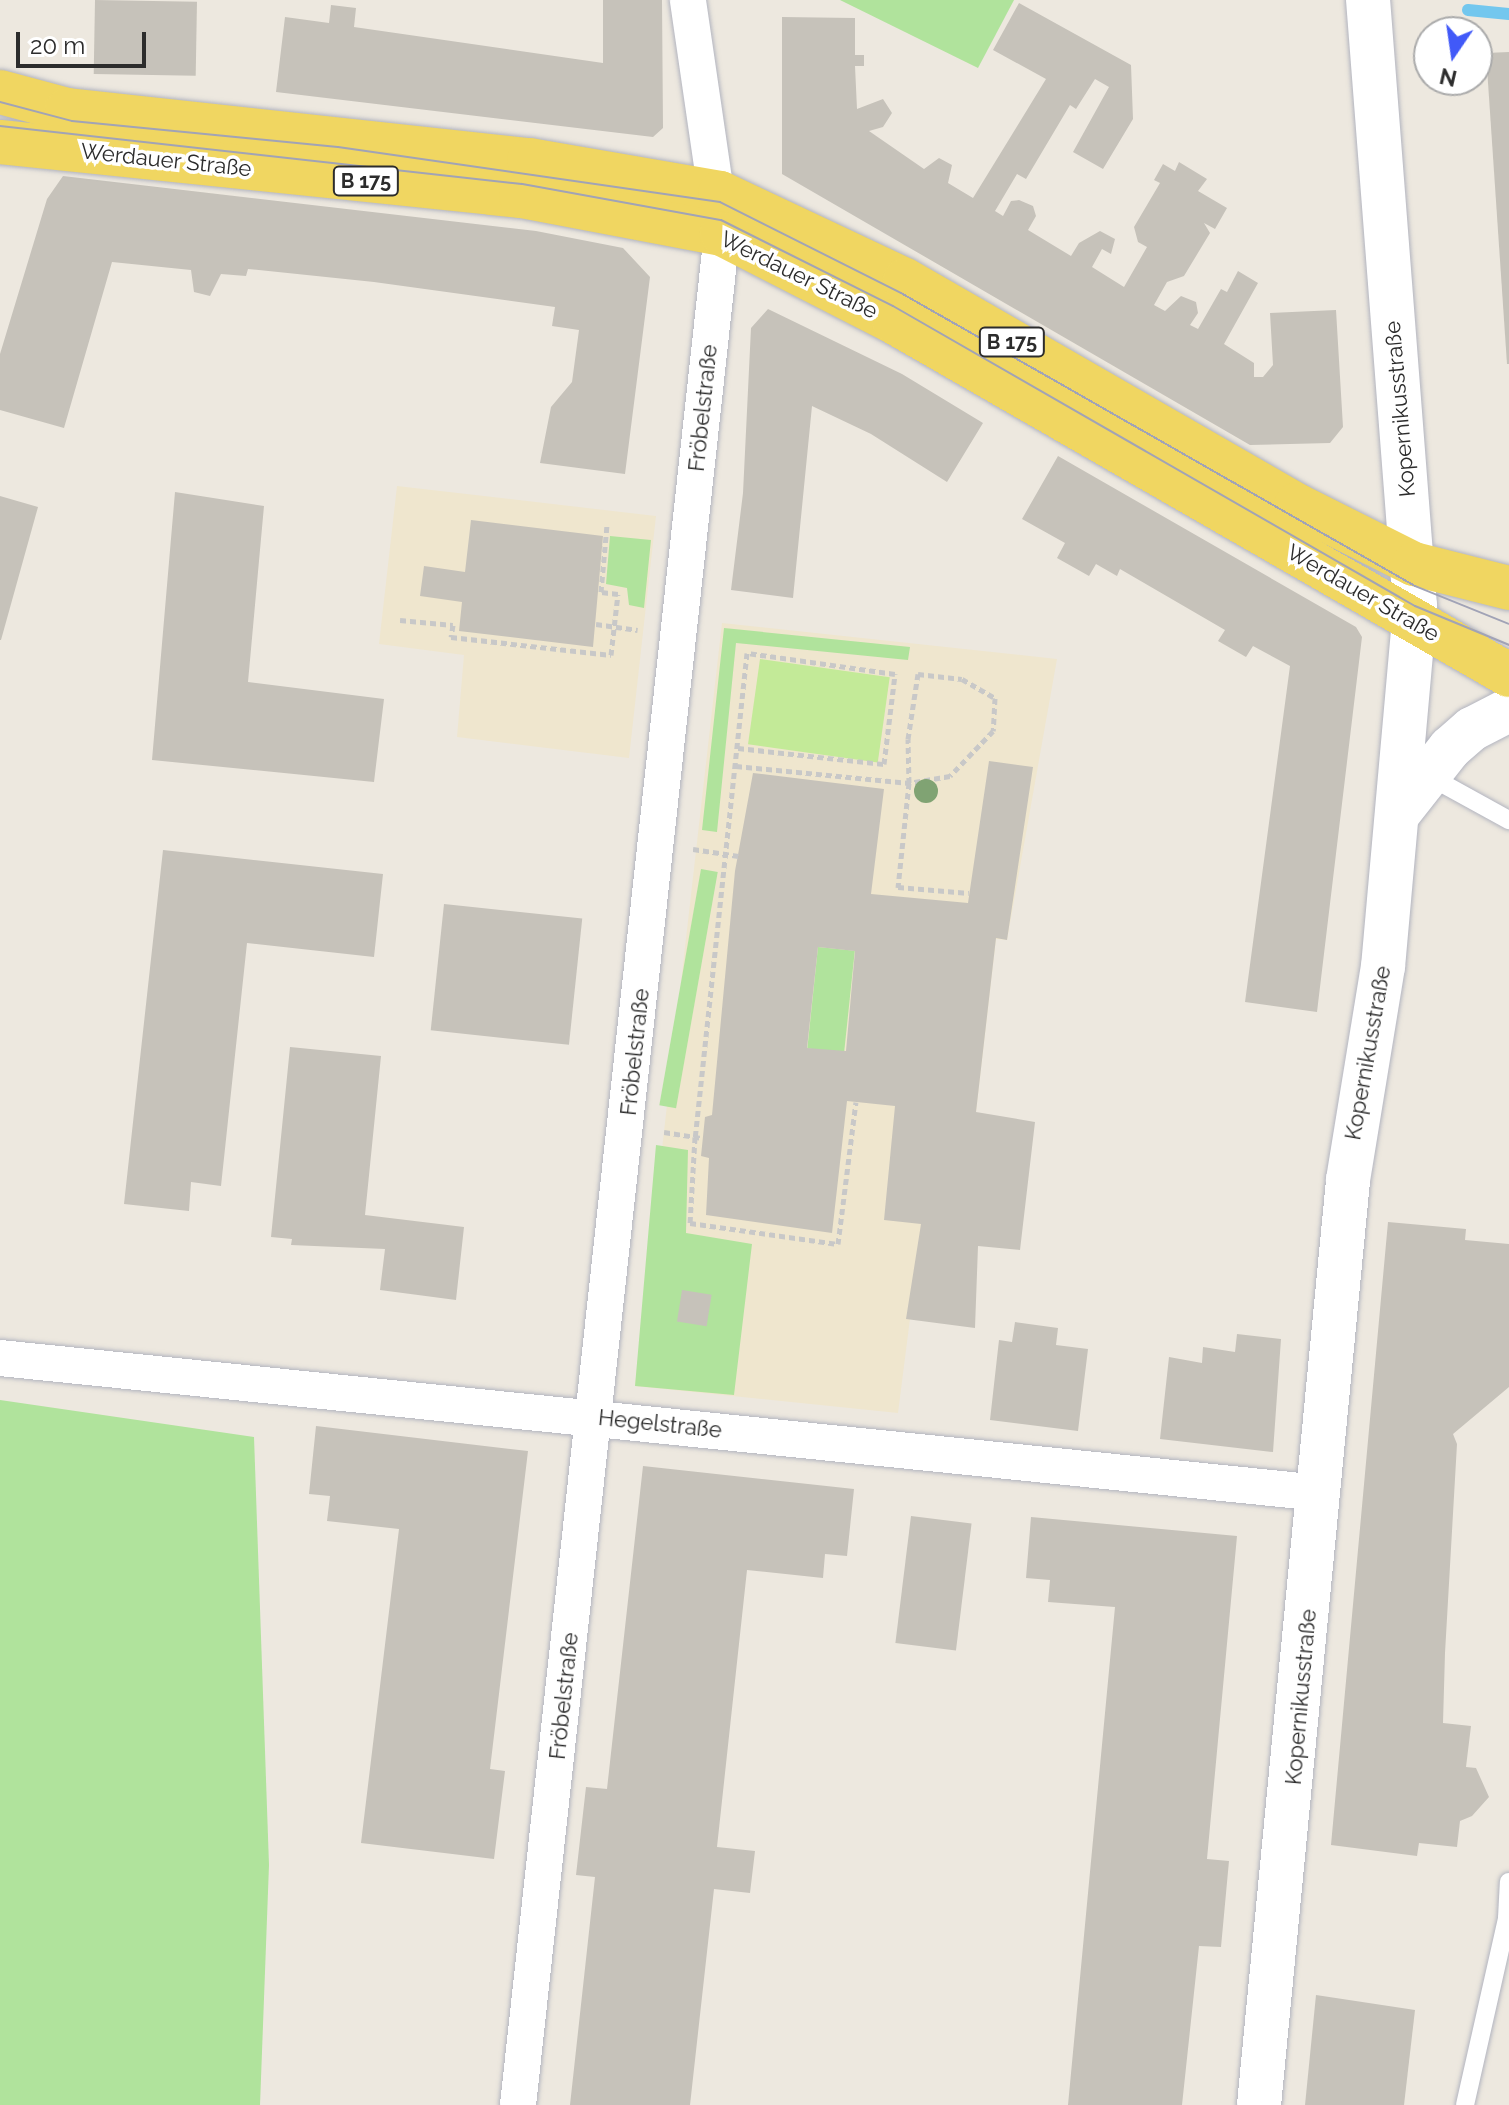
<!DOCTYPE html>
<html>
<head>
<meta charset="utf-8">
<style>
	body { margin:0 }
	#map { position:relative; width:1509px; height:2105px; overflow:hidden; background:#ede8df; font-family:Raleway,sans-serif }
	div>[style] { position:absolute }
	.education>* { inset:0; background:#efe6ce }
	.green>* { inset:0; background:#b0e39c; transform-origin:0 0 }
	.pitch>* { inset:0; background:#c3ea98; transform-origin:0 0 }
	.stream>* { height:12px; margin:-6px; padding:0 6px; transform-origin:6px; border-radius:6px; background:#73c7ee }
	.building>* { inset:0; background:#c6c2ba; transform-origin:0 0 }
	.path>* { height:5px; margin-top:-2.5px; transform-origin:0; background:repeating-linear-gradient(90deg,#c8c8c8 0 6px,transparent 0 10px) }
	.roads { filter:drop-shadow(0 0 2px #b2b4bf) drop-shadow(0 0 2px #b2b4bf) }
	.lane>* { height:18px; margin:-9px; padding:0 9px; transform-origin:9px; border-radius:9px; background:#fff }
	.street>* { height:36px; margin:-18px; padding:0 18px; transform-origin:18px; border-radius:18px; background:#fff }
	.secondary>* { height:44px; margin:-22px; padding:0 22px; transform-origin:22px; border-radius:22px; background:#fff }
	.primary>* { height:44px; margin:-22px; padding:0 22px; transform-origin:22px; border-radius:22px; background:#f0d661 }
	.tram>* { height:2px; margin:-1px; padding:0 1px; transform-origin:1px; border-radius:1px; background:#a1a3b6 }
	.trees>* { width:24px; height:24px; margin:-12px; border-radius:50%; background:#80a373 }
	span { translate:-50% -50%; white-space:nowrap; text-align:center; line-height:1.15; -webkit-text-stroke:7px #fff; paint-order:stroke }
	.shield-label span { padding:2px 6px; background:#fff; border:2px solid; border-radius:6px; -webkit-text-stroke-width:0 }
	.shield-label { font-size:20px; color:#2c2c2c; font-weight:700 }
	.street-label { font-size:22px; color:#2c2c2c }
	.north { position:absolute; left:1413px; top:16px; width:80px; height:80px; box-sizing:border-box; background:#fff; border:2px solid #ababab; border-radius:50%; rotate:193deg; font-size:22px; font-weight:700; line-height:32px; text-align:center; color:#2c2c2c }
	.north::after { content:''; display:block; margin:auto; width:28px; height:36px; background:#4159f8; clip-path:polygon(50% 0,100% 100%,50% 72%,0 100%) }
	.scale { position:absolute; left:16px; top:32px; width:130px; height:36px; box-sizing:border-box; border:4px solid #2c2c2c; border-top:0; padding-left:10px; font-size:24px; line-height:28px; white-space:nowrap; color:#2c2c2c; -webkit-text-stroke:6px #fff; paint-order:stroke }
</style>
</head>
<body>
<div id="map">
	<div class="education">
		<i style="clip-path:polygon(397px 486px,656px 516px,629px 758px,457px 737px,464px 655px,379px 644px)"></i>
		<i style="clip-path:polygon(722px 623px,1057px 659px,1007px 940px,996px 939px,976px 1112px,937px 1107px,898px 1413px,635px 1386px)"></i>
	</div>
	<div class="green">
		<i style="clip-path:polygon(840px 0,1014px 0,978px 68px)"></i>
		<i style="clip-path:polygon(610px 536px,651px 540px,644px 608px,629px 605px,627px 588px,606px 584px)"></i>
		<i style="clip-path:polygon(724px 628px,910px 647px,908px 660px,736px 643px,717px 832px,702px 830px)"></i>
		<i style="left:701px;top:869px;width:17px;height:240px;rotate:10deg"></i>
		<i style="left:818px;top:947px;width:37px;height:102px;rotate:6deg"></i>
		<i style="clip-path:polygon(656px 1145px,688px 1150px,686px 1233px,752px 1244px,734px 1395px,635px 1386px)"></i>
		<i style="clip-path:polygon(0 1400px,254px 1437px,269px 1865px,260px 2105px,0 2105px)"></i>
	</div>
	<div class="pitch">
		<i style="left:760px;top:659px;width:131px;height:86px;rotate:8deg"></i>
	</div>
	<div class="stream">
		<i style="left:1468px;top:10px;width:41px;rotate:5.6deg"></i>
	</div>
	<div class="building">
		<i style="left:95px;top:0;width:102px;height:74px;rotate:1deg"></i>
		<i style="clip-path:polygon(603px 0,662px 0,663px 128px,653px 137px,276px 92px,285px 17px,329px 23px,331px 5px,356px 8px,354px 27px,603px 63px)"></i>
		<i style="clip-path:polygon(1019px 3px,1131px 65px,1133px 119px,1103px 169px,1073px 152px,1109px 87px,1095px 79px,1076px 109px,1070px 105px,1026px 179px,1017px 174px,995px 211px,1003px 216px,1011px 201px,1019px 200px,1033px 206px,1036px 216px,1028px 230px,1071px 256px,1079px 243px,1100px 231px,1115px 239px,1111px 254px,1102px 249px,1092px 267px,1124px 287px,1147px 247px,1138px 242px,1134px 227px,1160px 183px,1154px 180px,1163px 164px,1175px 171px,1179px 162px,1207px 179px,1198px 191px,1227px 208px,1215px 229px,1204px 223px,1210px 233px,1184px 276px,1167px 282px,1154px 305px,1165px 311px,1181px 296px,1196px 302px,1198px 313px,1190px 325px,1198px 329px,1221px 289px,1227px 292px,1238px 271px,1258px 283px,1224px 344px,1254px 363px,1254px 377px,1263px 377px,1273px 365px,1270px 313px,1336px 310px,1343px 427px,1330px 443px,1250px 445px,782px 174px,782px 17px,855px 18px,855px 55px,864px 55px,864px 66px,855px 66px,857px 109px,883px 99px,892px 113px,883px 127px,869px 131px,924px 169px,939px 158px,952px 165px,948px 183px,973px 198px,1046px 79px,993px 50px)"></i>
		<i style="clip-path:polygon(1509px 52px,1509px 364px,1507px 364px,1486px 53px)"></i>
		<i style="clip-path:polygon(63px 176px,536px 231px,623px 248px,650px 277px,625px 474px,540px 463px,551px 407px,572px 382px,579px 330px,552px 326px,555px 307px,374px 282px,248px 269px,246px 276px,221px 274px,210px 296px,194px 292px,191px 270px,112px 262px,64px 428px,0 410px,0 354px,47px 199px)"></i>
		<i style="clip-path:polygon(768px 309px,902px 374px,983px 423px,947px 482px,871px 434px,812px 406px,793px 598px,731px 590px,743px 493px,751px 328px)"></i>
		<i style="clip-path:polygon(1058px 456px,1356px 627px,1362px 637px,1317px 1012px,1245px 1002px,1290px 666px,1253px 646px,1246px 657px,1218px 641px,1225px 630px,1120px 569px,1117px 576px,1096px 564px,1089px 576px,1057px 558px,1065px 543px,1022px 519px)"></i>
		<i style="clip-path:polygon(175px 492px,264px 506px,248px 682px,384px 699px,374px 782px,152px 760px)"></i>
		<i style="clip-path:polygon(0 496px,38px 507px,1px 640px,0 640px)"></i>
		<i style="clip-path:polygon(471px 520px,603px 536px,593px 647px,459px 631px,462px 602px,420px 596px,424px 566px,465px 572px)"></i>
		<i style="clip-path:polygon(evenodd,989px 761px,1033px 767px,1007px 940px,996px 938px,976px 1112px,1035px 1122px,1020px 1250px,978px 1246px,975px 1328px,906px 1319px,921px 1224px,884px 1220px,895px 1106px,847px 1101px,832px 1233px,706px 1215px,709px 1158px,701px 1156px,705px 1117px,712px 1115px,735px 871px,753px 773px,884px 789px,871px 894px,968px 903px,989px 761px,818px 947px,855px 951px,846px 1051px,807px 1048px,818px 947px)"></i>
		<i style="clip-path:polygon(163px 850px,383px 874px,374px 957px,247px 943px,221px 1186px,191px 1182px,189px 1211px,124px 1204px)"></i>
		<i style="left:444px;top:904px;width:139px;height:127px;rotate:6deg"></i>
		<i style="clip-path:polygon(290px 1047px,381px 1056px,365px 1215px,464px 1227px,456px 1300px,380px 1290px,385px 1249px,291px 1245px,292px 1239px,271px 1237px)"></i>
		<i style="clip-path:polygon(1388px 1222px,1466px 1229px,1465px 1240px,1509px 1244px,1509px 1387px,1453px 1434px,1457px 1444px,1445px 1653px,1443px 1723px,1471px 1726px,1466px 1767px,1476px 1768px,1489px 1797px,1472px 1816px,1460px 1821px,1457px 1847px,1419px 1843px,1417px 1856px,1331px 1845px)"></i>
		<i style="left:682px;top:1290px;width:30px;height:32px;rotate:9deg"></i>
		<i style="clip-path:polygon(1015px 1322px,1058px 1328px,1056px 1345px,1088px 1349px,1078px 1431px,990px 1420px,999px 1340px,1012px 1342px)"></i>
		<i style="clip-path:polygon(1237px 1334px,1281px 1339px,1273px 1452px,1160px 1439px,1169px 1357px,1202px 1363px,1203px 1347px,1235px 1352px)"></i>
		<i style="clip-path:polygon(316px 1426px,528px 1451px,490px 1769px,505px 1771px,494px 1859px,361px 1843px,399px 1529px,327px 1521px,330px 1496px,309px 1494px)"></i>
		<i style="clip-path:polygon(643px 1466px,854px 1489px,847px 1556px,825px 1554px,823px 1578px,747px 1570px,717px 1847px,755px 1851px,750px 1893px,714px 1889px,690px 2105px,570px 2105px,595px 1877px,576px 1875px,586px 1787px,607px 1789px)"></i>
		<i style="left:911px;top:1516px;width:61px;height:128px;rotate:7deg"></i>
		<i style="clip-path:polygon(1031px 1517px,1237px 1536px,1207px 1859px,1229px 1861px,1221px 1947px,1199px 1946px,1182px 2105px,1068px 2105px,1115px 1607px,1048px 1602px,1050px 1580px,1026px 1578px)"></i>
		<i style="clip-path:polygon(1316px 1995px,1415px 2010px,1404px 2105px,1305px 2105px)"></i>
	</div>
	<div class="path">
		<i style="left:400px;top:620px;width:53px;rotate:5.4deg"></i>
		<i style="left:453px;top:625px;width:12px;rotate:99deg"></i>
		<i style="left:451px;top:637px;width:161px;rotate:6.4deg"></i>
		<i style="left:611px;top:655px;width:61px;rotate:-83.5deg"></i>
		<i style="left:618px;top:594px;width:17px;rotate:-173deg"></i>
		<i style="left:601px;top:592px;width:67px;rotate:-84.9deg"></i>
		<i style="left:596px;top:624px;width:42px;rotate:8.1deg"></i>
		<i style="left:918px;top:674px;width:44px;rotate:6.5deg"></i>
		<i style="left:962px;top:679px;width:38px;rotate:30deg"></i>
		<i style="left:995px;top:698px;width:33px;rotate:93deg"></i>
		<i style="left:993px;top:731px;width:62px;rotate:133.7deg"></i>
		<i style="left:950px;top:776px;width:42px;rotate:170.3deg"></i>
		<i style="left:909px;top:783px;width:44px;rotate:-91.3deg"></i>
		<i style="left:908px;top:739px;width:66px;rotate:-81.3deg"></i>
		<i style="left:738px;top:748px;width:147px;rotate:6.3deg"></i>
		<i style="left:884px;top:764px;width:91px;rotate:-83deg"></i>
		<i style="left:895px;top:674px;width:149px;rotate:-171.9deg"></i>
		<i style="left:747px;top:653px;width:487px;rotate:96.1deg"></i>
		<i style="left:695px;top:1137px;width:86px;rotate:93.3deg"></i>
		<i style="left:690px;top:1223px;width:149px;rotate:8.1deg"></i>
		<i style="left:838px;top:1244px;width:143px;rotate:-82.8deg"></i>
		<i style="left:736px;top:766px;width:174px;rotate:5.6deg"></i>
		<i style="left:909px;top:783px;width:105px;rotate:96deg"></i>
		<i style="left:898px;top:887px;width:71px;rotate:4.8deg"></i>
		<i style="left:693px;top:849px;width:46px;rotate:8.8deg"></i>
		<i style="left:664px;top:1132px;width:39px;rotate:9deg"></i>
	</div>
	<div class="roads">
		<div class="lane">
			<i style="left:1427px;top:775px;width:94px;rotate:28.8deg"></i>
			<i style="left:1465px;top:2105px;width:192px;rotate:-77.3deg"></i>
			<i style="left:1507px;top:1918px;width:36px;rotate:-87deg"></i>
		</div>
		<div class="street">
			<i style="left:0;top:1358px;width:1327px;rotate:5.84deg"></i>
			<i style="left:518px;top:2105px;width:1882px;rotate:-83.78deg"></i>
			<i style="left:722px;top:234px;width:236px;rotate:-98.3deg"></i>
		</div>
		<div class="secondary">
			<i style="left:1398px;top:814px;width:84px;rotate:-51.8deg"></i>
			<i style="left:1450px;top:748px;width:29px;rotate:-41deg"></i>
			<i style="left:1472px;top:729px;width:42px;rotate:-27.2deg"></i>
			<i style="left:1259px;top:2105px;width:929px;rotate:-84.5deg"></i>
			<i style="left:1348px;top:1180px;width:216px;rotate:-80.7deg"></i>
			<i style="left:1383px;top:967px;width:362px;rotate:-84.9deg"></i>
			<i style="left:1415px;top:606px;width:608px;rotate:-94.43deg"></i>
		</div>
		<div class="primary">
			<i style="left:0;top:92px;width:69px;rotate:15deg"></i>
			<i style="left:67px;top:110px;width:465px;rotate:6.2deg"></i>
			<i style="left:529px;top:160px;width:194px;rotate:9.8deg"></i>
			<i style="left:720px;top:193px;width:204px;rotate:25.2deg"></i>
			<i style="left:905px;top:280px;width:451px;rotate:29.9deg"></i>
			<i style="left:1296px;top:505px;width:132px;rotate:26.6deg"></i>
			<i style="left:1414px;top:564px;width:98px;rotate:14.2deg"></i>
			<i style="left:0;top:142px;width:524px;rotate:5.92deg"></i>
			<i style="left:521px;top:196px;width:205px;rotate:10.7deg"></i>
			<i style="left:722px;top:234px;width:193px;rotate:27.1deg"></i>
			<i style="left:894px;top:322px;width:709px;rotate:29.86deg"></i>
		</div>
	</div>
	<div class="tram">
		<i style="left:0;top:102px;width:74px;rotate:14.8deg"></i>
		<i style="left:72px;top:121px;width:267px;rotate:5.6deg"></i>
		<i style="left:338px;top:147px;width:386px;rotate:8.2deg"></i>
		<i style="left:720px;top:202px;width:203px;rotate:26.7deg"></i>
		<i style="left:901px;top:293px;width:592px;rotate:29.68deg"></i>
		<i style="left:1415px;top:586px;width:101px;rotate:22deg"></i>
		<i style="left:0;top:126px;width:525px;rotate:6.34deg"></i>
		<i style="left:522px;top:184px;width:202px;rotate:10.3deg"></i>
		<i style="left:721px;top:220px;width:192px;rotate:26.6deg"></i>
		<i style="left:893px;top:306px;width:602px;rotate:29.89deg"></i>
		<i style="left:1415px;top:606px;width:102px;rotate:22.5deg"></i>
	</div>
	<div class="trees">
		<i style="left:926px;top:791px"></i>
	</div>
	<div class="shield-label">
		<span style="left:366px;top:181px">B 175</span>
		<span style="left:1012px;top:342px">B 175</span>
	</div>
	<div class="street-label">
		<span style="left:166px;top:160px;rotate:6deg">Werdauer Straße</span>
		<span style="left:799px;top:275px;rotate:26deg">Werdauer Straße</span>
		<span style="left:703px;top:408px;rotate:-84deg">Fröbelstraße</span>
		<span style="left:1400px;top:409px;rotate:-95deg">Kopernikusstraße</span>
		<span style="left:1363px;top:593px;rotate:30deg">Werdauer Straße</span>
		<span style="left:635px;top:1052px;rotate:-84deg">Fröbelstraße</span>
		<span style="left:1368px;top:1053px;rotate:-80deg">Kopernikusstraße</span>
		<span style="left:660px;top:1424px;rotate:6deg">Hegelstraße</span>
		<span style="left:564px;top:1696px;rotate:-84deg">Fröbelstraße</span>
		<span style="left:1301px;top:1697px;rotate:-85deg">Kopernikusstraße</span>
	</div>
	<div class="north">N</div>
	<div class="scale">20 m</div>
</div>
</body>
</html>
